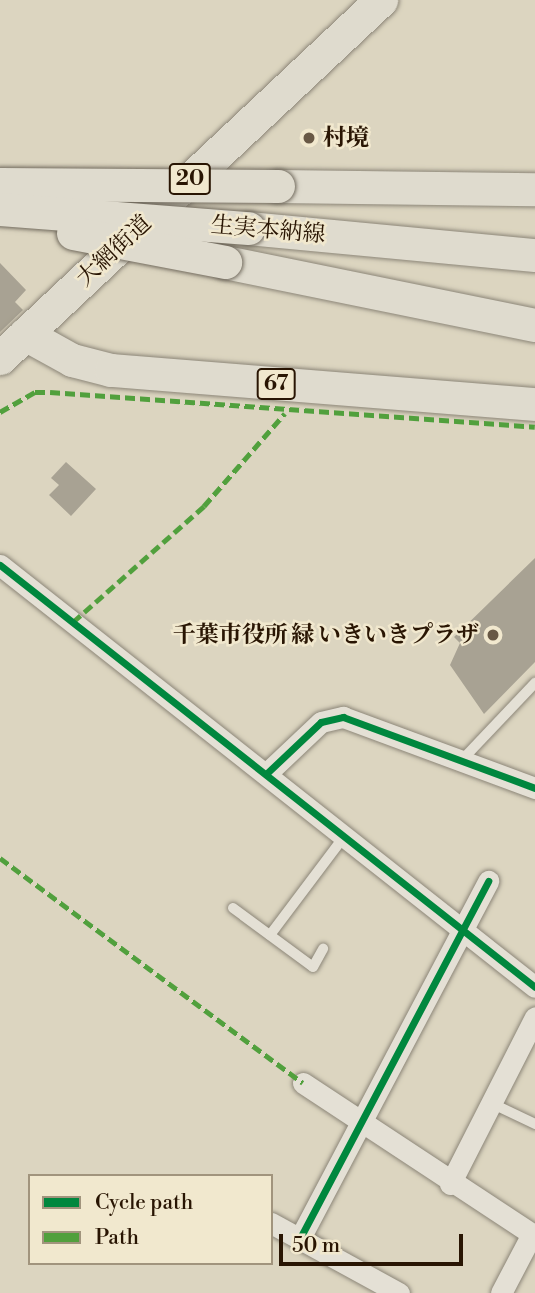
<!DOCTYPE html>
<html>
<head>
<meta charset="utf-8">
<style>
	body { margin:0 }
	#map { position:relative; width:535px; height:1293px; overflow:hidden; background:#dcd5c0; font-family:"Libre Bodoni","Noto Serif JP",serif }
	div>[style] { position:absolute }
	.building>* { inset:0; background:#a8a293 }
	.roads { filter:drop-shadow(0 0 2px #8c8678) drop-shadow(0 0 2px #8c8678) }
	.service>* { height:10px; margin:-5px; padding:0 5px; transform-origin:5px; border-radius:5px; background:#e4e0d5 }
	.minor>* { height:21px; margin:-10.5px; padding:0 10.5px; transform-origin:10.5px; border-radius:10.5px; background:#e4e0d5 }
	.primary>* { height:33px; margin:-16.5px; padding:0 16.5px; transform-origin:16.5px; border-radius:16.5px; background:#dfdbce }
	.bridges { filter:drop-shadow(0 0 2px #736c5f) drop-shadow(0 0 2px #736c5f) }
	.primary-bridge>* { height:33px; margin:-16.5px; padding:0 16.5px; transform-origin:16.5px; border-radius:16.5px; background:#dfdbce }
	.quiet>* { height:5px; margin-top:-2.5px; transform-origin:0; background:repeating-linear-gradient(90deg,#51a03d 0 10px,transparent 0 15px) }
	.cycleway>* { height:7px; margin:-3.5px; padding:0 3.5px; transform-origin:3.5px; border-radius:3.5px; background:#00873e }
	.dots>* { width:19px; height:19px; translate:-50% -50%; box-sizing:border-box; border:4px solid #f1e8ce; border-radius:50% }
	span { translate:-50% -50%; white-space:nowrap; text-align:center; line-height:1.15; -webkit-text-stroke:5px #f1e8ce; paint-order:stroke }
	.shield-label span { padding:2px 5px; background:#f1e8ce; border:2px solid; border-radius:5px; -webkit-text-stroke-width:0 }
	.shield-label { font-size:21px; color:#291503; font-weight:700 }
	.poi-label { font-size:23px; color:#291503; font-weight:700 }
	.left { translate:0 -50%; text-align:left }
	.right { translate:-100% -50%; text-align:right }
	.street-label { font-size:23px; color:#291503 }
	.legend { position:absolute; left:28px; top:1174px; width:245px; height:91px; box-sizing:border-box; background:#f1e8ce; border:2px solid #a1947d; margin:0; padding:9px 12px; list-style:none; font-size:21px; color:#291503 }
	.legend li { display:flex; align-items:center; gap:14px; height:35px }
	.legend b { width:35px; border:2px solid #a1947d }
	.scale { position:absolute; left:279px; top:1234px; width:184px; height:32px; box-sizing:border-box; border:4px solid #291503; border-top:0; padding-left:9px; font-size:21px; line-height:24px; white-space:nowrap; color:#291503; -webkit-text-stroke:5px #f1e8ce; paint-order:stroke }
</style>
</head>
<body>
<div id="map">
	<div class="building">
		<i style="clip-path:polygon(0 263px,26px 290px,15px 302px,23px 310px,0 332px)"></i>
		<i style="clip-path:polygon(66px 462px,96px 489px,71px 516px,49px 495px,59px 485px,51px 478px)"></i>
		<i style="clip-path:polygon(535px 558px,535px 662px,484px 714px,450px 665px,460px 643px,454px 637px)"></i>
	</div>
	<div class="roads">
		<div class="service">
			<i style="left:461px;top:761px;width:108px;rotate:-46.5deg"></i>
			<i style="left:233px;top:908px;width:99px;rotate:36.4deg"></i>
			<i style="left:313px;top:967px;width:21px;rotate:-61deg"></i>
			<i style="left:270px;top:935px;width:121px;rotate:-53deg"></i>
			<i style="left:491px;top:1103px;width:49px;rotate:25.5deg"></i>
		</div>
		<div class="minor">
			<i style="left:0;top:565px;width:681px;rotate:38.27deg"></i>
			<i style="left:267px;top:773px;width:74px;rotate:-43.4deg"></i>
			<i style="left:321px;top:722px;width:23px;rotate:-13deg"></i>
			<i style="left:343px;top:717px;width:205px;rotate:20.3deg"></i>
			<i style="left:303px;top:1083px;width:278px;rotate:33.4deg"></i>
			<i style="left:450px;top:1184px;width:187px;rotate:-63deg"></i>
			<i style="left:271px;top:1223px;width:146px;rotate:28.7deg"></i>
			<i style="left:299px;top:1240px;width:406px;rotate:-62.2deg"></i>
			<i style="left:501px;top:1293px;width:67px;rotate:-62.3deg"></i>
		</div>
		<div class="primary">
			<i style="left:278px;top:186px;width:257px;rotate:0.7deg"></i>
			<i style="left:248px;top:228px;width:288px;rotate:5.4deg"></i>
			<i style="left:225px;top:262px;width:316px;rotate:11.5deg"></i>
			<i style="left:25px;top:334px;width:54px;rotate:29deg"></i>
			<i style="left:72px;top:360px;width:40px;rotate:14.4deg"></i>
			<i style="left:111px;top:370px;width:425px;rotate:4.6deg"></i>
			<i style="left:0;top:358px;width:523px;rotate:-43.22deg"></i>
		</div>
	</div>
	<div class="bridges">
		<div class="primary-bridge">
			<i style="left:0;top:184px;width:278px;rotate:0.4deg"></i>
			<i style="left:0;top:209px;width:249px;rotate:4.4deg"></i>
			<i style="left:73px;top:233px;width:155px;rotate:10.8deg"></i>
		</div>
	</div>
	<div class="quiet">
		<i style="left:0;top:412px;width:40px;rotate:-29.7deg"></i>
		<i style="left:35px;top:392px;width:15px"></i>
		<i style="left:50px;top:392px;width:486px;rotate:4.1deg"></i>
		<i style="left:73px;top:622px;width:175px;rotate:-41.5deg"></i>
		<i style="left:204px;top:506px;width:123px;rotate:-48.9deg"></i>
		<i style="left:0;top:858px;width:377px;rotate:36.6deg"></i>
	</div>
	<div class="cycleway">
		<i style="left:0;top:565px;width:681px;rotate:38.27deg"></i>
		<i style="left:267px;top:773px;width:74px;rotate:-43.4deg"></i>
		<i style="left:321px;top:722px;width:23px;rotate:-13deg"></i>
		<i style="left:343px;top:717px;width:205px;rotate:20.3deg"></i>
		<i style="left:299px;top:1240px;width:406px;rotate:-62.2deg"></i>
	</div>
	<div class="dots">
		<i style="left:309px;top:138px;background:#685845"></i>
		<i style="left:493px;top:635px;background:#685845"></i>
	</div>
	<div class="shield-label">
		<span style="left:190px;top:179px">20</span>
		<span style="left:276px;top:384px">67</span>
	</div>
	<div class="poi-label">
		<span class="left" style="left:323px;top:138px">村境</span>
		<span class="right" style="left:479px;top:635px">千葉市役所 緑 いきいきプラザ</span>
	</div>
	<div class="street-label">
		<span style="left:268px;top:230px;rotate:5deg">生実本納線</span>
		<span style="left:114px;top:251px;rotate:-43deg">大網街道</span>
	</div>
	<ul class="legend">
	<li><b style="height:9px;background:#00873e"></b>Cycle path</li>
	<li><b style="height:9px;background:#51a03d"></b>Path</li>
	</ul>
	<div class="scale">50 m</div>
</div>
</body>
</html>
